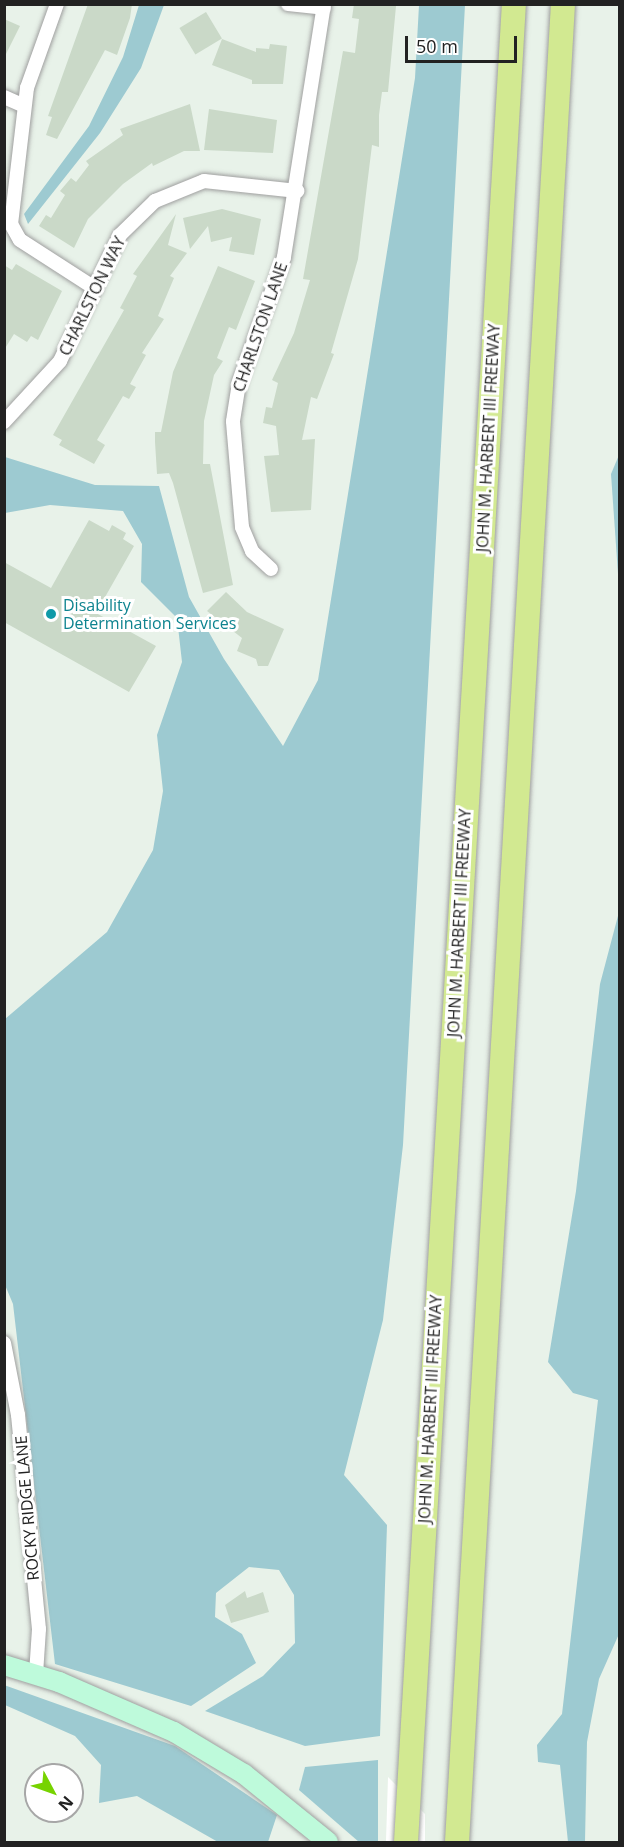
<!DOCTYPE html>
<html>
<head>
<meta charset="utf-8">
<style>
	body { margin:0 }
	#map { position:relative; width:624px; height:1847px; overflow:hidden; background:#e8f2e9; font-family:"Open Sans",sans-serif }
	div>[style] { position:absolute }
	.forest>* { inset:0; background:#9dcad1 }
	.pier>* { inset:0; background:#fff }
	.building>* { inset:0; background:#cad9c8; transform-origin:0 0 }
	.roads { filter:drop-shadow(0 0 2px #9f9f9f) drop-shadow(0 0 2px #9f9f9f) }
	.street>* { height:14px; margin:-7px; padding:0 7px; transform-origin:7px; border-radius:7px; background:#fff }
	.secondary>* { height:20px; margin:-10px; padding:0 10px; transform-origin:10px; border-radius:10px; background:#befadb }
	.highway>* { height:24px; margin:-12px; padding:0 12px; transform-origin:12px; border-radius:12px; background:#d2e991 }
	.dots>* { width:16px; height:16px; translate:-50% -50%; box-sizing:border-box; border:3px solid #fff; border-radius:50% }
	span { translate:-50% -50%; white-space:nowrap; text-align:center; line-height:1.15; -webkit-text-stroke:6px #fff; paint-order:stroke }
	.street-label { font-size:16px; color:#222 }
	.culture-label { font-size:16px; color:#0d838f }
	.left { translate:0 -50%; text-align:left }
	.frame { position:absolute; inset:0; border:6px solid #222; pointer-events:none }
	.north { position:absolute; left:24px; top:1763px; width:60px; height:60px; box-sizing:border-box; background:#fff; border:2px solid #a7a7a7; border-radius:50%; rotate:131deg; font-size:16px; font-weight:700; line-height:24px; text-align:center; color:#222 }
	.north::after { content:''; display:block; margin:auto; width:21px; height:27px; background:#77d300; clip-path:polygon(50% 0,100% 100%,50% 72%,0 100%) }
	.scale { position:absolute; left:405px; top:36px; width:112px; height:27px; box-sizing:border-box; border:3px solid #222; border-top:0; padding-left:8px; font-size:18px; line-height:21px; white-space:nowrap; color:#222; -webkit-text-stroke:4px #fff; paint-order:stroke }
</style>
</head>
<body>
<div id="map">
	<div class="forest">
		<i style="clip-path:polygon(139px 5px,164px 5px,141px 68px,100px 133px,28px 224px,24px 214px,89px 126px,123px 57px)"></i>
		<i style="clip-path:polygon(419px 5px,465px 5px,403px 1145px,383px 1320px,344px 1475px,387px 1525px,380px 1736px,305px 1746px,205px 1711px,263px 1676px,295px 1643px,294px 1595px,279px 1570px,249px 1567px,216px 1593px,215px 1617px,242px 1634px,256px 1663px,191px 1706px,55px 1664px,13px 1304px,5px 1285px,5px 1019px,107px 932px,153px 850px,163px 791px,157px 735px,182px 662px,177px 618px,141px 582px,142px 544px,123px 511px,50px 505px,5px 513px,5px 457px,95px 485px,159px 486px,189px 597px,224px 659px,283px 746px,318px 680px,415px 78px)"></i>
		<i style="clip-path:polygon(619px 455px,620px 455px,619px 588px,611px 474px)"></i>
		<i style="clip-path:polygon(619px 912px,619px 1634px,599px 1679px,587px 1742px,585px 1842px,568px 1842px,560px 1765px,538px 1762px,537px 1745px,562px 1714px,598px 1400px,573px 1393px,548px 1362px,576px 1191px,600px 984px)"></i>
		<i style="clip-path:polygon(4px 1685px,175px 1746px,277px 1815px,268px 1842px,218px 1842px,137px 1796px,99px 1803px,101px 1765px,75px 1736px,5px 1705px)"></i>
		<i style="clip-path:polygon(378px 1760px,378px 1842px,359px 1842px,299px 1790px,305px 1767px)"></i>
	</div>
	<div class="pier">
		<i style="clip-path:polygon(388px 1777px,425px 1814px,425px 1842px,386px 1842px)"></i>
	</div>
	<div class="building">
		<i style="clip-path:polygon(88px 4px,132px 4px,130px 18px,117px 55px,105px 50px,57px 139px,46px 135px,52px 117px,48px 116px)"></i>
		<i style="clip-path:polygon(354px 4px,396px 6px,388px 92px,382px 92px,379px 115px,379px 147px,372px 145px,358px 259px,331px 353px,334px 354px,317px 399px,311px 397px,302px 440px,315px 439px,311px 510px,271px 512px,264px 456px,279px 455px,276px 426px,263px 423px,266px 407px,272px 408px,278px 383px,272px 380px,294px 333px,310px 280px,303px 279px,343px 51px,355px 53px,359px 19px,352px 18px)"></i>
		<i style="left:206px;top:12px;width:31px;height:31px;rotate:59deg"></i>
		<i style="clip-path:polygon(4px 19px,20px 26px,4px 58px)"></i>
		<i style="clip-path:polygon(222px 39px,256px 52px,256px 48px,269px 49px,270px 44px,287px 46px,283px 84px,252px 84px,252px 80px,212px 65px)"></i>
		<i style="clip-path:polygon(190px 104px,200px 151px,184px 151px,153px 166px,152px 163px,123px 184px,88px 219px,74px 248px,39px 226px,46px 215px,51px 218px,65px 195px,60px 191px,71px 178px,76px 182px,89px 165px,86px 161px,123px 135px,120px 129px)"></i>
		<i style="clip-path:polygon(209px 109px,277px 120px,273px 153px,204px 150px)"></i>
		<i style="clip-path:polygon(222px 209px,261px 219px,254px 255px,229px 251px,232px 237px,211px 242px,208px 226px,190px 249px,183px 218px)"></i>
		<i style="clip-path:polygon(176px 214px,168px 245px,187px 253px,170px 276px,174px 278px,158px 316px,164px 319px,142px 353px,146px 355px,130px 384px,136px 387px,129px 399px,123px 396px,97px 440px,105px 445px,94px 464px,59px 445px,62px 440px,53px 435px,124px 310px,120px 308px,137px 276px,133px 274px)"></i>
		<i style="clip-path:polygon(16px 264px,62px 291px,38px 340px,31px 336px,27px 342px,14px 334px,4px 350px,4px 265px,12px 270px)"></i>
		<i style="clip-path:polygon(218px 266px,255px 281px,236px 330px,229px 327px,217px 358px,223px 361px,214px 375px,204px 421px,203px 464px,210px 464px,233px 585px,203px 593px,173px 483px,169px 473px,157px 474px,155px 442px,155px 432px,161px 432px,173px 372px)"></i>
		<i style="clip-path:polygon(89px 520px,109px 531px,112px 525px,126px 533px,123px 539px,134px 546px,96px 613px,156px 646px,129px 692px,4px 622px,4px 562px,51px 588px)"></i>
		<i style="clip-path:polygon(226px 592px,247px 612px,284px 629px,268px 666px,258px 666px,256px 659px,237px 651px,242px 638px,207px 611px)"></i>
		<i style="clip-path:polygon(245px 1591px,247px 1598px,263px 1592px,269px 1612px,231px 1623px,225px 1605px)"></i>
	</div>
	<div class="roads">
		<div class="street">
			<i style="left:57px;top:4px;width:89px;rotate:109.7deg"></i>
			<i style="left:27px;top:88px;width:137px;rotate:96.7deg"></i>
			<i style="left:11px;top:224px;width:18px;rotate:61deg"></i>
			<i style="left:20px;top:240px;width:90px;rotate:32.8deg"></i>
			<i style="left:288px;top:4px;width:36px;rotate:6deg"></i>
			<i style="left:4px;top:97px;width:22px;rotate:24deg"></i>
			<i style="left:4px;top:422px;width:83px;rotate:-47.4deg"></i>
			<i style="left:60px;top:361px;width:140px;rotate:-64.5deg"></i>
			<i style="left:120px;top:235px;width:49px;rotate:-44.2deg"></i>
			<i style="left:155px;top:201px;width:53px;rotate:-22.2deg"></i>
			<i style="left:204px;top:181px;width:94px;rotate:6.1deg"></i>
			<i style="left:271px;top:569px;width:26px;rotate:-137deg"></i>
			<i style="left:252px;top:551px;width:26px;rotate:-113deg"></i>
			<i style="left:242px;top:527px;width:106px;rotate:-94.9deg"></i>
			<i style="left:233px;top:421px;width:38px;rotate:-81deg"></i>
			<i style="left:239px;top:383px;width:134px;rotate:-70.3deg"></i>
			<i style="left:284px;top:257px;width:256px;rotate:-81deg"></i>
			<i style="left:4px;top:1343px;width:73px;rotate:79deg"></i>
			<i style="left:18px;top:1415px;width:215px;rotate:84.4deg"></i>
			<i style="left:39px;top:1629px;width:45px;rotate:93.8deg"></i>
		</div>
		<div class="secondary">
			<i style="left:4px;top:1665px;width:58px;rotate:17.2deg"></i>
			<i style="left:59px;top:1682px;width:125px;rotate:23.5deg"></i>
			<i style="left:174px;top:1732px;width:82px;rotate:31deg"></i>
			<i style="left:244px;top:1774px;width:108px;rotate:39deg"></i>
		</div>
		<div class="highway">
			<i style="left:406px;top:1842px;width:1841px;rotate:-86.64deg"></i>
			<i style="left:457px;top:1842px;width:1841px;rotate:-86.7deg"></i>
		</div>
	</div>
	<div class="dots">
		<i style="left:51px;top:614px;background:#0f9aa8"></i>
	</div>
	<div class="street-label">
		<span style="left:92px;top:296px;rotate:-64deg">CHARLSTON WAY</span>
		<span style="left:260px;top:327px;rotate:-71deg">CHARLSTON LANE</span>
		<span style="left:488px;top:438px;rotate:-87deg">JOHN M. HARBERT III FREEWAY</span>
		<span style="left:459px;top:923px;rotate:-87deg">JOHN M. HARBERT III FREEWAY</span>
		<span style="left:430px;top:1409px;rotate:-87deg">JOHN M. HARBERT III FREEWAY</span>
		<span style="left:27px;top:1508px;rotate:-95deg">ROCKY RIDGE LANE</span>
	</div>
	<div class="culture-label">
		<span class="left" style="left:63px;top:614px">Disability<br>Determination Services</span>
	</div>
	<div class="frame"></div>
	<div class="north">N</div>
	<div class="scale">50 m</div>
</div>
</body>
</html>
